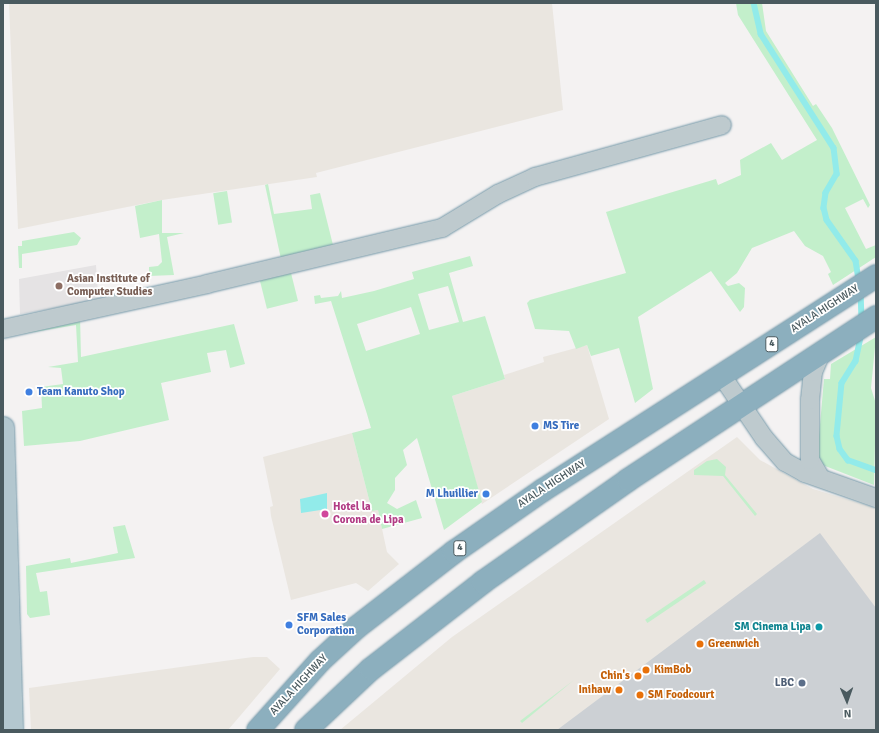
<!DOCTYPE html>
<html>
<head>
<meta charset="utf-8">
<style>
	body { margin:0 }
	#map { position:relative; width:879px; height:733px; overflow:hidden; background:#f4f2f2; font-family:Signika,sans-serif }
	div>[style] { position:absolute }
	.commercial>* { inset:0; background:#eae6e0 }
	.education>* { inset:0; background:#e5e3e4 }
	.green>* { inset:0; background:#c3efcb; transform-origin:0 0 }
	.water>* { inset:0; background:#92ebea }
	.stream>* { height:5.5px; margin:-2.75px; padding:0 2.75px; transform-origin:2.75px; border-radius:2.75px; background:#92ebea }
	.building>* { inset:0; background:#ccd0d4 }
	.roads { filter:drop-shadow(0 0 1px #779aaa) drop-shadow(0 0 1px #779aaa) }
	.minor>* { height:18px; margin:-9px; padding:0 9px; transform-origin:9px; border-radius:9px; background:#becace }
	.major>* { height:22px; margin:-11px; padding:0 11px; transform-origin:11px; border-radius:11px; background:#b3c7cf }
	.highway>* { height:22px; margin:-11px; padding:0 11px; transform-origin:11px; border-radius:11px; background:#8cafbe }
	.dots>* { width:11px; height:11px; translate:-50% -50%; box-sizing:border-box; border:2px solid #fff; border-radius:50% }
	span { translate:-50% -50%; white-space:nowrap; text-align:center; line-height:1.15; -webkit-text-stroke:3.5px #fff; paint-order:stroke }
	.shield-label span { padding:1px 3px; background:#fff; border:1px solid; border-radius:3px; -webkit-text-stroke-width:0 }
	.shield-label { font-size:10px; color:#4a5a5f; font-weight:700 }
	.education-label { font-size:11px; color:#785e54; font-weight:700 }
	.left { translate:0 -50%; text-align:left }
	.street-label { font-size:11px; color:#4a5a5f }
	.shop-label { font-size:11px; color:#366cbe; font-weight:700 }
	.right { translate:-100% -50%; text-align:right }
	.hotel-label { font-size:11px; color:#b23c85; font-weight:700 }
	.culture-label { font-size:11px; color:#0d838f; font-weight:700 }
	.food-label { font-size:11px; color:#c56008; font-weight:700 }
	.service-label { font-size:11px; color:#4e5e75; font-weight:700 }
	.frame { position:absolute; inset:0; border:4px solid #4a5a5f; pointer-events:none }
	.north { position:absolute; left:827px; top:681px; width:40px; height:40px; -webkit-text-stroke:3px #fff; paint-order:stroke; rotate:178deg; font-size:11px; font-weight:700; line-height:16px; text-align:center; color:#4a5a5f }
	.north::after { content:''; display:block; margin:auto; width:14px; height:18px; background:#4a5a5f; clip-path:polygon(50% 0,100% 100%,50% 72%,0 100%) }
</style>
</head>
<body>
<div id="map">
	<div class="commercial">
		<i style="clip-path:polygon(9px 3px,552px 3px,563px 110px,316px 173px,317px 177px,162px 200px,18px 229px)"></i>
		<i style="clip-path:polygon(587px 345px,609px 419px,482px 504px,452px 396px,505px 379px,504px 375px,544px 362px,543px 357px)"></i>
		<i style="clip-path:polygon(352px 433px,372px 511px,378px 510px,387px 552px,399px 564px,368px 591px,356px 583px,291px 600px,271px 516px,270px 507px,273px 506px,263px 457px)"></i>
		<i style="clip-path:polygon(737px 437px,760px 460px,813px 489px,876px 508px,876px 730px,340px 730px,452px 637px)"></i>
		<i style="clip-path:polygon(253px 657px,267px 657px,280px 669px,228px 730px,31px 730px,29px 688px)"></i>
	</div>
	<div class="education">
		<i style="clip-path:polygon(96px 265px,98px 293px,103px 293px,103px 300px,20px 314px,19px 279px)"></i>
	</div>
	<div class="green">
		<i style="clip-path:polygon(736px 3px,762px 3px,766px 31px,813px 106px,816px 104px,832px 128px,870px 205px,868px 208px,863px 199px,845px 208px,866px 249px,876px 245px,876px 257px,833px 285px,828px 274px,831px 272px,823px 256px,805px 246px,794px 231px,752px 248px,737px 273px,725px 283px,728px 286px,739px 283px,745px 288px,744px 307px,740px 312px,711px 271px,638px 317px,653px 389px,635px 403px,619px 348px,591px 356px,587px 345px,576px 349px,569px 331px,535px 329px,527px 303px,530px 300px,626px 273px,606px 212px,716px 179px,718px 185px,741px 175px,740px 160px,771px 143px,782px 160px,817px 140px,738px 15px)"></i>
		<i style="clip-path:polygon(268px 184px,274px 214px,312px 209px,310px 195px,320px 193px,334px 249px,281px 259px,265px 185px)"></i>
		<i style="left:227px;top:191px;width:32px;height:14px;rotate:81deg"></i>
		<i style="clip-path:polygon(162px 200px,162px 233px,184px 233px,167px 237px,174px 275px,149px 276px,149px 267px,158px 266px,162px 262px,159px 234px,140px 238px,135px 206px)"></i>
		<i style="clip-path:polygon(74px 232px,81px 238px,77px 245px,22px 254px,22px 268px,19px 268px,18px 246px,22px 246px,22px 241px)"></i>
		<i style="clip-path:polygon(evenodd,470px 256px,473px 266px,449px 273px,463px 322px,485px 316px,505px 379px,452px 396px,482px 502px,444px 530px,417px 438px,403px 450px,407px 465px,395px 478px,395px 490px,387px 503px,397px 509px,416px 500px,422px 518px,382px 529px,378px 510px,372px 511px,352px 433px,371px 428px,367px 414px,331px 301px,315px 304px,314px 296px,320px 295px,321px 298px,338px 296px,341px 291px,342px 298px,374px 291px,414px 279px,412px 272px,470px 256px,448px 286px,459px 322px,429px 330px,418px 294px,448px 286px,470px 256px,411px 307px,420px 334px,366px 351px,357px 324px,411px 307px)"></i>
		<i style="left:290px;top:269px;width:33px;height:32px;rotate:76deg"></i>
		<i style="clip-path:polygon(80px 315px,81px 357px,234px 324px,245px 364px,230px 368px,226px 350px,207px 353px,211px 372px,161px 383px,169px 420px,80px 441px,24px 446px,22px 411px,42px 408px,41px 387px,63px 384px,61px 368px,48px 367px,78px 362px,76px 325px,22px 334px)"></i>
		<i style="clip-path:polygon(876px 337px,871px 388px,876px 404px,874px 485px,820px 464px,817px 459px,824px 379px,830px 379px,831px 364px)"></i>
		<i style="clip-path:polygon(717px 459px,726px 467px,725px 475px,757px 514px,755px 516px,723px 476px,694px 475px,694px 470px,707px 461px)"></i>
		<i style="clip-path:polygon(125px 525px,135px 558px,36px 573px,40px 592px,47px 591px,50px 615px,30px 618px,27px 614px,26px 566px,70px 558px,71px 563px,118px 553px,113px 527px)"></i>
		<i style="left:704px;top:580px;width:4px;height:71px;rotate:56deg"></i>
		<i style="clip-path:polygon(574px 680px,522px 723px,520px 721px)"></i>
	</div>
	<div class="water">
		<i style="clip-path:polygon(327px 493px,327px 509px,301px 513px,300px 499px)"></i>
	</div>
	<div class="stream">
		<i style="left:754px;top:3px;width:32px;rotate:77deg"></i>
		<i style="left:761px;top:34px;width:135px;rotate:57.4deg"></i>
		<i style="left:834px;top:148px;width:26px;rotate:83deg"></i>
		<i style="left:837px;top:174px;width:22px;rotate:120deg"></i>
		<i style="left:826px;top:193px;width:15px;rotate:98deg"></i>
		<i style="left:824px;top:208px;width:12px;rotate:76deg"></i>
		<i style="left:827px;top:220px;width:50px;rotate:54.7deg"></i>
		<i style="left:856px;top:261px;width:19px;rotate:81deg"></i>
		<i style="left:861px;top:291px;width:29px;rotate:88deg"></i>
		<i style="left:862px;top:333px;width:29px;rotate:102deg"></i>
		<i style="left:856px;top:361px;width:26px;rotate:122deg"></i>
		<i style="left:842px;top:383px;width:53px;rotate:95.4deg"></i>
		<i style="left:837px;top:436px;width:13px;rotate:77deg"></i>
		<i style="left:840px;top:449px;width:14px;rotate:54deg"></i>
		<i style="left:848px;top:460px;width:30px;rotate:20deg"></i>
	</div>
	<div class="building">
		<i style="clip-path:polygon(820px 533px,876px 608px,876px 730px,557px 730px)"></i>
	</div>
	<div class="roads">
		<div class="minor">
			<i style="left:3px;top:329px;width:209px;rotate:-12.4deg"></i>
			<i style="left:207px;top:284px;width:242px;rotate:-13.4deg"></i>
			<i style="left:442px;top:228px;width:66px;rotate:-31.3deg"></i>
			<i style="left:498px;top:194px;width:41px;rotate:-24.7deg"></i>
			<i style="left:535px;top:177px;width:194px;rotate:-15.5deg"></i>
			<i style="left:722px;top:376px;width:75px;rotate:55.9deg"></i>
			<i style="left:764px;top:438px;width:32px;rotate:49deg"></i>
			<i style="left:785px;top:462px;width:23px;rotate:29deg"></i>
			<i style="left:805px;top:473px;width:75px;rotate:19.4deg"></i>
			<i style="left:820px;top:477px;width:20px;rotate:-120deg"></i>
			<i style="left:810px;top:460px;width:60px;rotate:-90deg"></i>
			<i style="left:810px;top:400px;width:28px;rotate:-84deg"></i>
			<i style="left:813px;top:372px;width:23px;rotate:-67deg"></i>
		</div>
		<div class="major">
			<i style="left:3px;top:428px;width:302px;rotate:88.3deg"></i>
		</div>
		<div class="highway">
			<i style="left:258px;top:730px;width:93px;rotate:-48.1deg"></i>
			<i style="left:320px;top:661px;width:50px;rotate:-42.6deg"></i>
			<i style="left:357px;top:627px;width:123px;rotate:-37.7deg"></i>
			<i style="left:454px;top:552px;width:108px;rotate:-34.9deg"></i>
			<i style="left:543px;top:490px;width:396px;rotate:-32.7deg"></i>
			<i style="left:306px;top:730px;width:89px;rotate:-43.2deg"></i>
			<i style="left:371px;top:669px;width:142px;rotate:-37.8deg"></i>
			<i style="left:483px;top:582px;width:177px;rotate:-35.1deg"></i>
			<i style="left:628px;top:480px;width:297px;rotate:-33.3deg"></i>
		</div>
	</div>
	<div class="dots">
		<i style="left:59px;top:286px;background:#8d6e63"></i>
		<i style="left:29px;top:392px;background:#3f7fe0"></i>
		<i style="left:535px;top:426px;background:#3f7fe0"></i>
		<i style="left:486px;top:494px;background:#3f7fe0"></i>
		<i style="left:325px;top:514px;background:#d1479c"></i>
		<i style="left:289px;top:625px;background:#3f7fe0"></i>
		<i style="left:819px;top:627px;background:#0f9aa8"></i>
		<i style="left:700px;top:644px;background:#e8710a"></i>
		<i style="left:646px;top:670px;background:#e8710a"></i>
		<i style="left:638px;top:676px;background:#e8710a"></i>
		<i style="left:802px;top:683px;background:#5c6f8a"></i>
		<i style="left:619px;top:690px;background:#e8710a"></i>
		<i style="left:640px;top:695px;background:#e8710a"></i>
	</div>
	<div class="shield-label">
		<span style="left:772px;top:344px">4</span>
		<span style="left:460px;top:548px">4</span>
	</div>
	<div class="education-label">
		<span class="left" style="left:67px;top:286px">Asian Institute of<br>Computer Studies</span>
	</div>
	<div class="street-label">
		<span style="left:825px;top:309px;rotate:-33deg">AYALA HIGHWAY</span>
		<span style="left:552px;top:484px;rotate:-33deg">AYALA HIGHWAY</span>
		<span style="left:299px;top:685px;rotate:-47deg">AYALA HIGHWAY</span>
	</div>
	<div class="shop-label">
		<span class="left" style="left:37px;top:392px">Team Kanuto Shop</span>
		<span class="left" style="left:543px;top:426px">MS Tire</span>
		<span class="right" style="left:478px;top:494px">M Lhuillier</span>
		<span class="left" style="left:297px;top:625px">SFM Sales<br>Corporation</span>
	</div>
	<div class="hotel-label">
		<span class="left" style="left:333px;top:514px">Hotel la<br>Corona de Lipa</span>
	</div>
	<div class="culture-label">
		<span class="right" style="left:811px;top:627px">SM Cinema Lipa</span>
	</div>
	<div class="food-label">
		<span class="left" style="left:708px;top:644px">Greenwich</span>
		<span class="left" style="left:654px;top:670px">KimBob</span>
		<span class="right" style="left:630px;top:676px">Chin's</span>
		<span class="right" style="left:611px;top:690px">Inihaw</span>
		<span class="left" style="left:648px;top:695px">SM Foodcourt</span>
	</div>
	<div class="service-label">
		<span class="right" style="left:794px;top:683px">LBC</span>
	</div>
	<div class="frame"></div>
	<div class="north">N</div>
</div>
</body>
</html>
